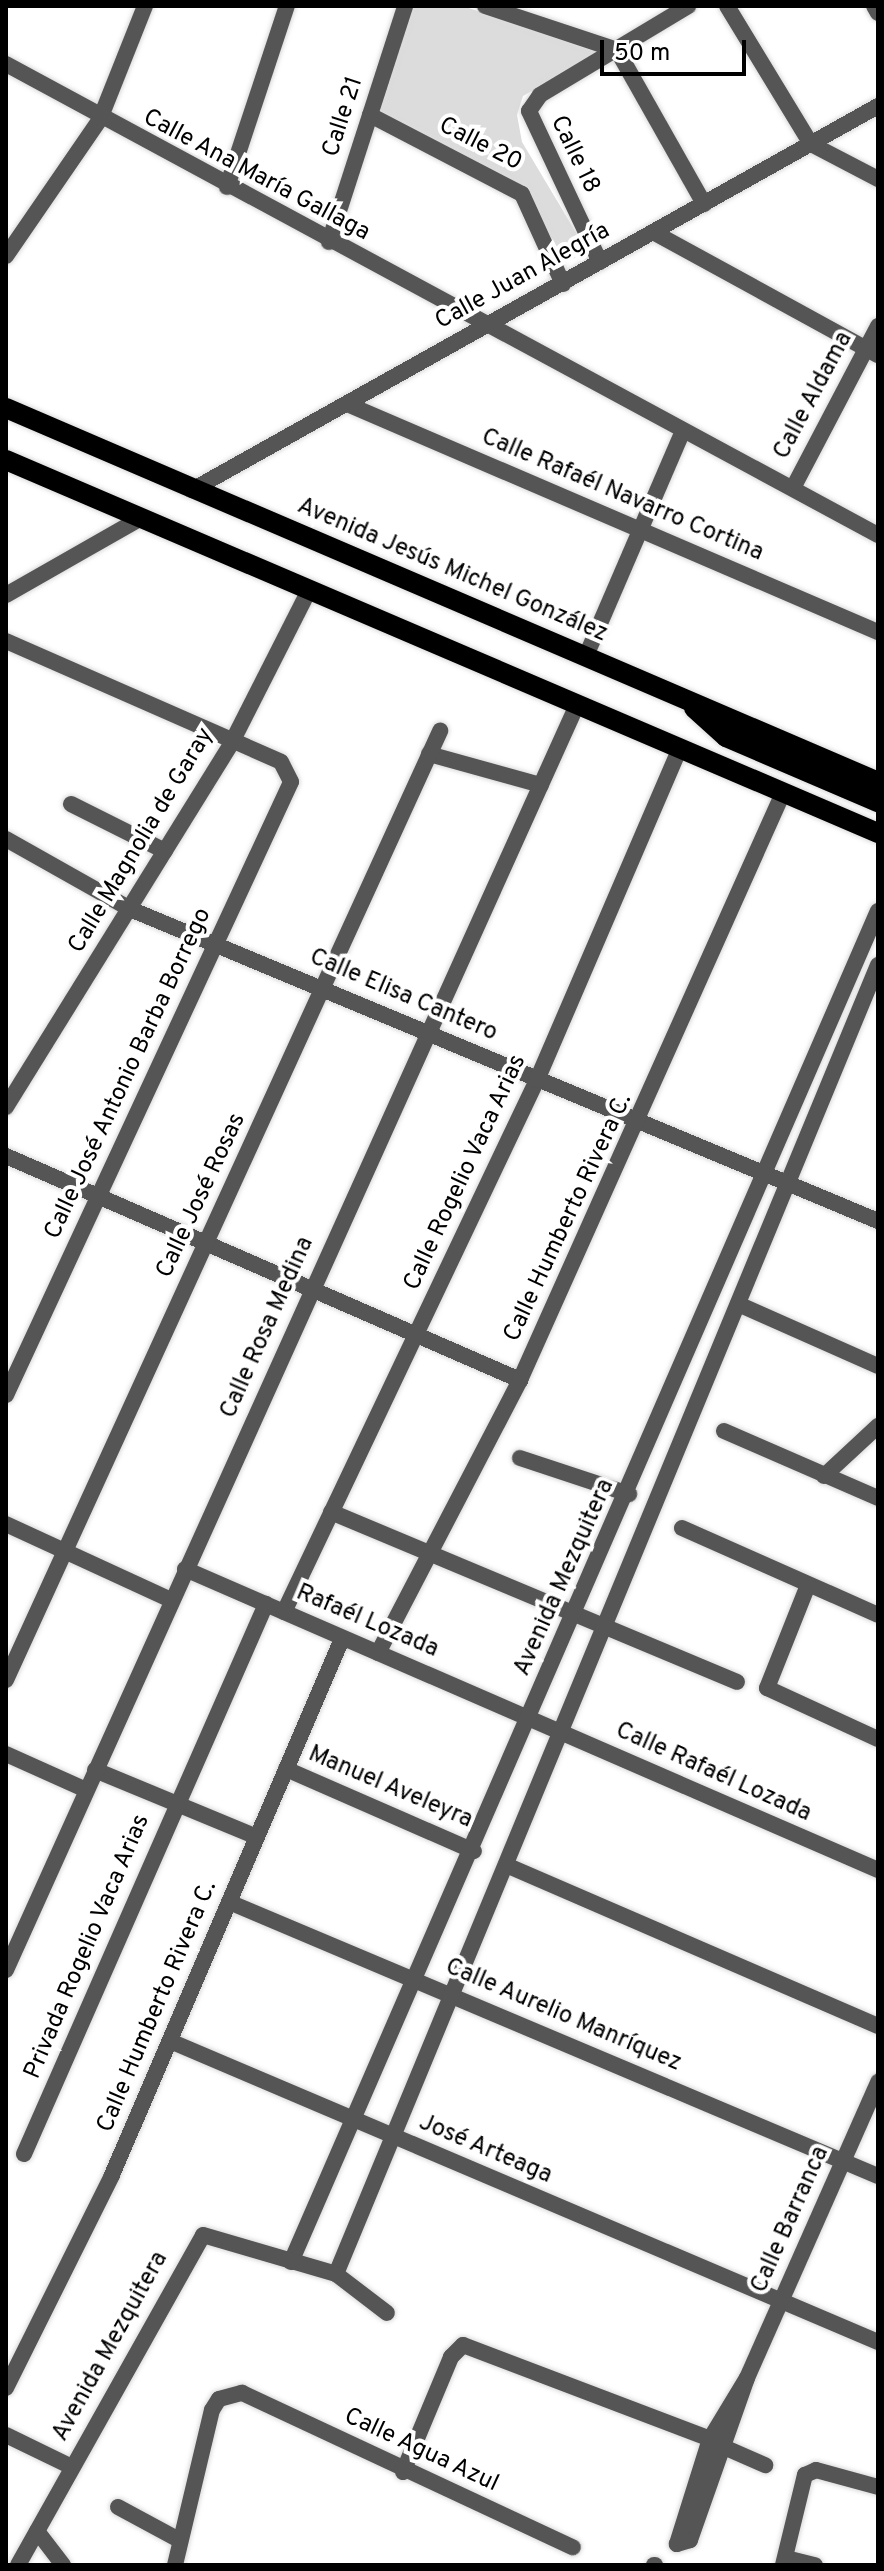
<!DOCTYPE html>
<html>
<head>
<meta charset="utf-8">
<style>
	body { margin:0 }
	#map { position:relative; width:884px; height:2571px; overflow:hidden; background:#fff; font-family:Overpass,sans-serif }
	div>[style] { position:absolute }
	.green>* { inset:0; background:#dcdcdc }
	.roads { filter:drop-shadow(0 0 2px #dbdbdb) drop-shadow(0 0 2px #dbdbdb) }
	.street>* { height:16px; margin:-8px; padding:0 8px; transform-origin:8px; border-radius:8px; background:#555 }
	.primary>* { height:20px; margin:-10px; padding:0 10px; transform-origin:10px; border-radius:10px; background:#000 }
	span { translate:-50% -50%; white-space:nowrap; text-align:center; line-height:1.15; -webkit-text-stroke:8px #fff; paint-order:stroke }
	.street-label { font-size:24px; color:#000 }
	.frame { position:absolute; inset:0; border:8px solid #000; pointer-events:none }
	.scale { position:absolute; left:600px; top:40px; width:146px; height:36px; box-sizing:border-box; border:4px solid #000; border-top:0; padding-left:10px; font-size:24px; line-height:28px; white-space:nowrap; color:#000; -webkit-text-stroke:6px #fff; paint-order:stroke }
</style>
</head>
<body>
<div id="map">
	<div class="green">
		<i style="clip-path:polygon(410px 6px,463px 6px,599px 53px,523px 96px,517px 115px,522px 142px,587px 251px,564px 264px,528px 190px,376px 109px)"></i>
	</div>
	<div class="roads">
		<div class="street">
			<i style="left:485px;top:6px;width:139px;rotate:18.4deg"></i>
			<i style="left:617px;top:50px;width:177px;rotate:60.5deg"></i>
			<i style="left:727px;top:6px;width:162px;rotate:58.7deg"></i>
			<i style="left:811px;top:144px;width:76px;rotate:27.6deg"></i>
			<i style="left:874px;top:6px;width:8px;rotate:60deg"></i>
			<i style="left:6px;top:64px;width:991px;rotate:28.38deg"></i>
			<i style="left:370px;top:115px;width:171px;rotate:27.5deg"></i>
			<i style="left:522px;top:194px;width:99px;rotate:65.5deg"></i>
			<i style="left:227px;top:187px;width:191px;rotate:-71.7deg"></i>
			<i style="left:653px;top:232px;width:256px;rotate:28.7deg"></i>
			<i style="left:329px;top:242px;width:248px;rotate:-72.1deg"></i>
			<i style="left:6px;top:256px;width:166px;rotate:-55.5deg"></i>
			<i style="left:100px;top:119px;width:122px;rotate:-68.3deg"></i>
			<i style="left:600px;top:262px;width:167px;rotate:-115.2deg"></i>
			<i style="left:529px;top:111px;width:19px;rotate:-55deg"></i>
			<i style="left:540px;top:95px;width:173px;rotate:-31deg"></i>
			<i style="left:347px;top:404px;width:578px;rotate:23.24deg"></i>
			<i style="left:793px;top:488px;width:183px;rotate:-62.3deg"></i>
			<i style="left:192px;top:490px;width:786px;rotate:-29.24deg"></i>
			<i style="left:6px;top:595px;width:153px;rotate:-29.7deg"></i>
			<i style="left:6px;top:641px;width:300px;rotate:23.7deg"></i>
			<i style="left:281px;top:762px;width:22px;rotate:63deg"></i>
			<i style="left:291px;top:782px;width:676px;rotate:114.93deg"></i>
			<i style="left:586px;top:656px;width:245px;rotate:-66.7deg"></i>
			<i style="left:429px;top:754px;width:116px;rotate:15.5deg"></i>
			<i style="left:71px;top:804px;width:105px;rotate:26.6deg"></i>
			<i style="left:6px;top:839px;width:142px;rotate:29.4deg"></i>
			<i style="left:130px;top:909px;width:810px;rotate:22.64deg"></i>
			<i style="left:6px;top:1107px;width:429px;rotate:-58.2deg"></i>
			<i style="left:232px;top:742px;width:166px;rotate:-63.1deg"></i>
			<i style="left:6px;top:1156px;width:561px;rotate:23.55deg"></i>
			<i style="left:738px;top:1304px;width:153px;rotate:23.9deg"></i>
			<i style="left:724px;top:1431px;width:168px;rotate:23.5deg"></i>
			<i style="left:520px;top:1458px;width:115px;rotate:18.3deg"></i>
			<i style="left:824px;top:1476px;width:74px;rotate:-42.8deg"></i>
			<i style="left:331px;top:1512px;width:440px;rotate:22.7deg"></i>
			<i style="left:6px;top:1524px;width:182px;rotate:24.7deg"></i>
			<i style="left:682px;top:1528px;width:214px;rotate:23.9deg"></i>
			<i style="left:185px;top:1569px;width:756px;rotate:23.48deg"></i>
			<i style="left:808px;top:1585px;width:111px;rotate:111.7deg"></i>
			<i style="left:767px;top:1688px;width:122px;rotate:24.7deg"></i>
			<i style="left:284px;top:1612px;width:589px;rotate:-64.57deg"></i>
			<i style="left:537px;top:1080px;width:361px;rotate:-66.7deg"></i>
			<i style="left:378px;top:1653px;width:308px;rotate:-62.5deg"></i>
			<i style="left:520px;top:1380px;width:643px;rotate:-65.87deg"></i>
			<i style="left:6px;top:1680px;width:1044px;rotate:-65.42deg"></i>
			<i style="left:6px;top:1754px;width:88px;rotate:24.2deg"></i>
			<i style="left:286px;top:1769px;width:205px;rotate:23.6deg"></i>
			<i style="left:95px;top:1770px;width:175px;rotate:22.5deg"></i>
			<i style="left:506px;top:1865px;width:405px;rotate:23.4deg"></i>
			<i style="left:229px;top:1902px;width:704px;rotate:22.89deg"></i>
			<i style="left:6px;top:1970px;width:1386px;rotate:-65.71deg"></i>
			<i style="left:170px;top:2041px;width:769px;rotate:23.03deg"></i>
			<i style="left:24px;top:2154px;width:601px;rotate:-66.25deg"></i>
			<i style="left:291px;top:2262px;width:1473px;rotate:-66.52deg"></i>
			<i style="left:336px;top:2274px;width:1417px;rotate:-67.51deg"></i>
			<i style="left:747px;top:2378px;width:172px;rotate:109.4deg"></i>
			<i style="left:690px;top:2540px;width:14px;rotate:163deg"></i>
			<i style="left:677px;top:2544px;width:110px;rotate:-72.6deg"></i>
			<i style="left:710px;top:2439px;width:71px;rotate:-58.8deg"></i>
			<i style="left:747px;top:2378px;width:324px;rotate:-66.1deg"></i>
			<i style="left:6px;top:2388px;width:238px;rotate:-63.5deg"></i>
			<i style="left:112px;top:2175px;width:583px;rotate:-66.78deg"></i>
			<i style="left:6px;top:2435px;width:73px;rotate:25.9deg"></i>
			<i style="left:726px;top:2448px;width:43px;rotate:23.6deg"></i>
			<i style="left:403px;top:2472px;width:125px;rotate:-67.3deg"></i>
			<i style="left:451px;top:2357px;width:17px;rotate:-45deg"></i>
			<i style="left:463px;top:2345px;width:264px;rotate:20.8deg"></i>
			<i style="left:118px;top:2507px;width:69px;rotate:28.4deg"></i>
			<i style="left:37px;top:2531px;width:43px;rotate:52.6deg"></i>
			<i style="left:786px;top:2558px;width:30px;rotate:14deg"></i>
			<i style="left:18px;top:2565px;width:378px;rotate:-60.7deg"></i>
			<i style="left:203px;top:2235px;width:139px;rotate:16.3deg"></i>
			<i style="left:336px;top:2274px;width:64px;rotate:37.4deg"></i>
			<i style="left:175px;top:2565px;width:159px;rotate:-76.6deg"></i>
			<i style="left:212px;top:2410px;width:13px;rotate:-58deg"></i>
			<i style="left:219px;top:2399px;width:24px;rotate:-15deg"></i>
			<i style="left:242px;top:2393px;width:365px;rotate:25deg"></i>
			<i style="left:654px;top:2565px;width:1px"></i>
			<i style="left:783px;top:2565px;width:93px;rotate:-76.3deg"></i>
			<i style="left:805px;top:2475px;width:12px;rotate:-24deg"></i>
			<i style="left:816px;top:2470px;width:64px;rotate:15.3deg"></i>
		</div>
		<div class="primary">
			<i style="left:6px;top:408px;width:949px;rotate:23.21deg"></i>
			<i style="left:6px;top:460px;width:948px;rotate:23.16deg"></i>
			<i style="left:694px;top:708px;width:43px;rotate:42.2deg"></i>
			<i style="left:726px;top:737px;width:165px;rotate:23.2deg"></i>
		</div>
	</div>
	<div class="street-label">
		<span style="left:344px;top:117px;rotate:-72deg">Calle 21</span>
		<span style="left:480px;top:145px;rotate:27deg">Calle 20</span>
		<span style="left:574px;top:155px;rotate:64deg">Calle 18</span>
		<span style="left:256px;top:176px;rotate:28deg">Calle Ana María Gallaga</span>
		<span style="left:523px;top:277px;rotate:-29deg">Calle Juan Alegría</span>
		<span style="left:814px;top:396px;rotate:-62deg">Calle Aldama</span>
		<span style="left:622px;top:496px;rotate:23deg">Calle Rafaél Navarro Cortina</span>
		<span style="left:452px;top:571px;rotate:23deg">Avenida Jesús Michel González</span>
		<span style="left:142px;top:841px;rotate:-59deg">Calle Magnolia de Garay</span>
		<span style="left:403px;top:996px;rotate:23deg">Calle Elisa Cantero</span>
		<span style="left:129px;top:1074px;rotate:-65deg">Calle José Antonio Barba Borrego</span>
		<span style="left:466px;top:1173px;rotate:-65deg">Calle Rogelio Vaca Arias</span>
		<span style="left:202px;top:1196px;rotate:-65deg">Calle José Rosas</span>
		<span style="left:569px;top:1218px;rotate:-65deg">Calle Humberto Rivera C.</span>
		<span style="left:268px;top:1328px;rotate:-66deg">Calle Rosa Medina</span>
		<span style="left:565px;top:1578px;rotate:-66deg">Avenida Mezquitera</span>
		<span style="left:367px;top:1622px;rotate:23deg">Rafaél Lozada</span>
		<span style="left:713px;top:1773px;rotate:24deg">Calle Rafaél Lozada</span>
		<span style="left:390px;top:1788px;rotate:23deg">Manuel Aveleyra</span>
		<span style="left:88px;top:1947px;rotate:-67deg">Privada Rogelio Vaca Arias</span>
		<span style="left:158px;top:2007px;rotate:-67deg">Calle Humberto Rivera C.</span>
		<span style="left:563px;top:2016px;rotate:23deg">Calle Aurelio Manríquez</span>
		<span style="left:485px;top:2150px;rotate:23deg">José Arteaga</span>
		<span style="left:791px;top:2220px;rotate:-66deg">Calle Barranca</span>
		<span style="left:111px;top:2347px;rotate:-61deg">Avenida Mezquitera</span>
		<span style="left:421px;top:2451px;rotate:25deg">Calle Agua Azul</span>
	</div>
	<div class="frame"></div>
	<div class="scale">50 m</div>
</div>
</body>
</html>
